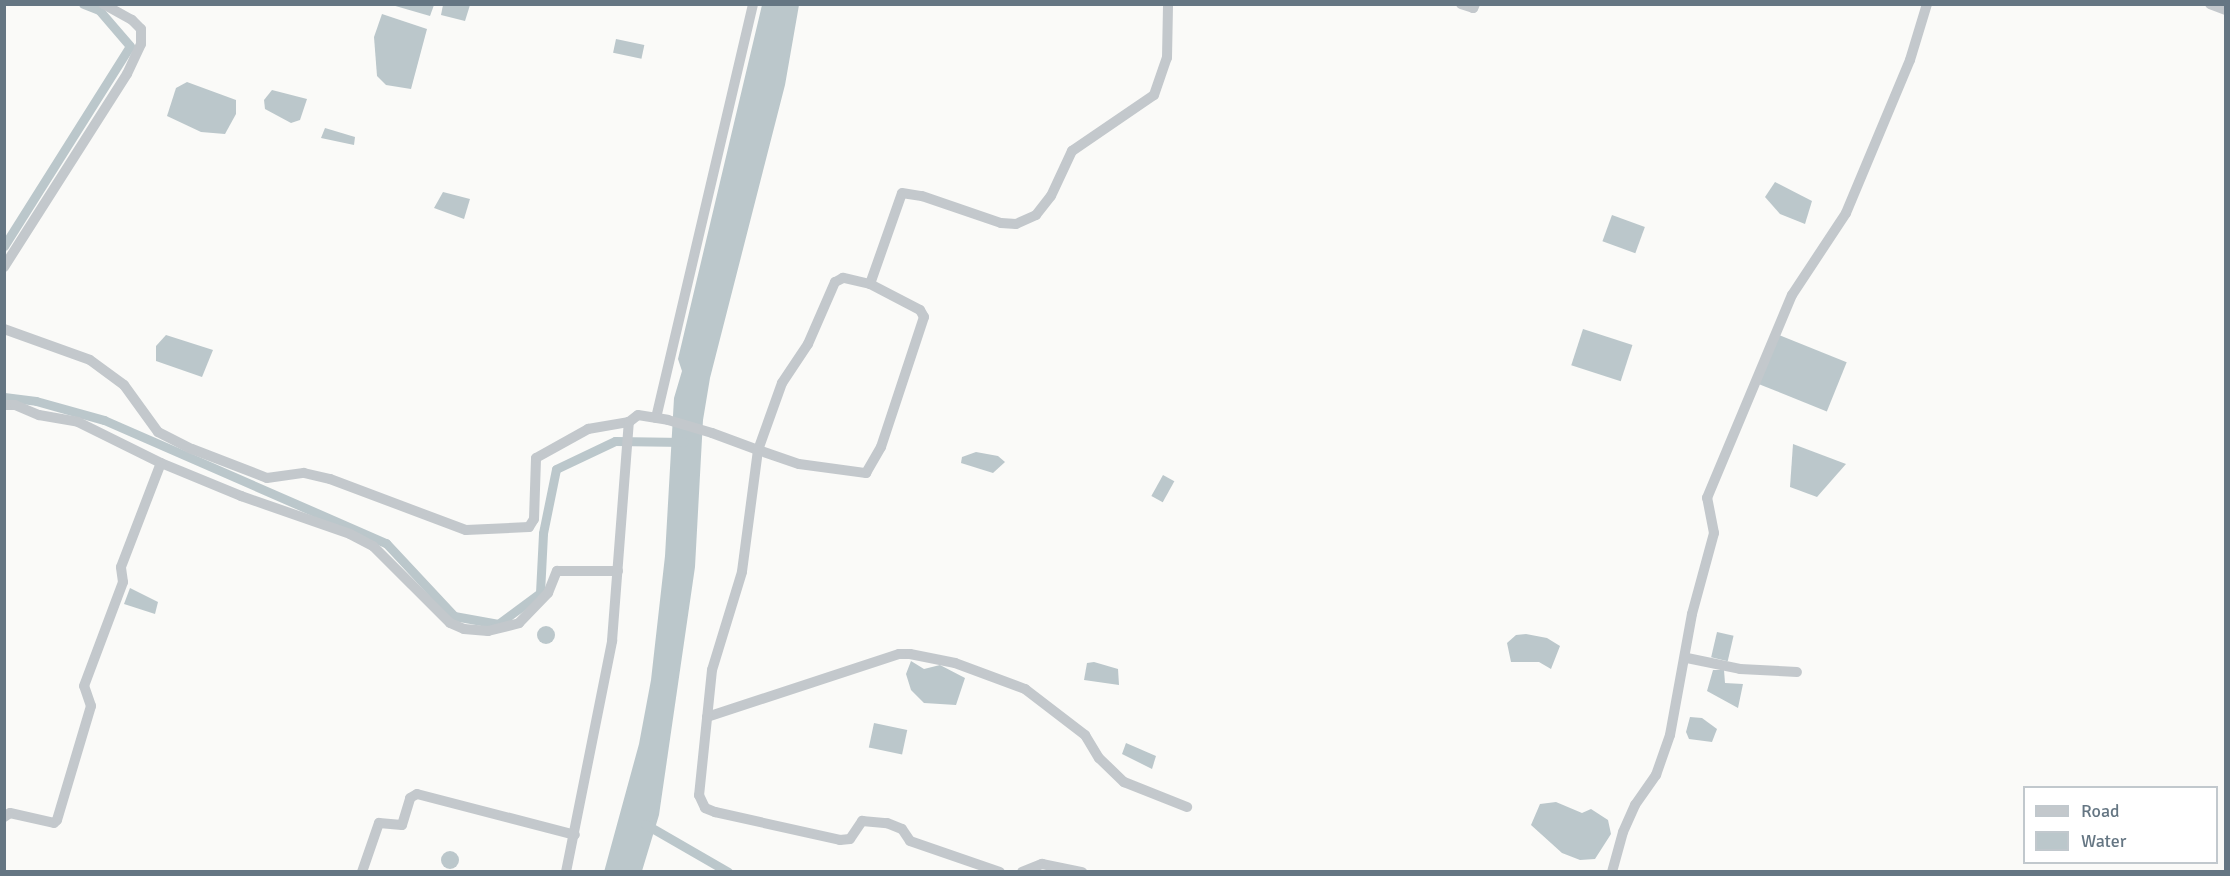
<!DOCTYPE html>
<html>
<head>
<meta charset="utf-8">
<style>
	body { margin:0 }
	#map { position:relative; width:2230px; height:876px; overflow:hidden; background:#fafaf8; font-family:Signika,sans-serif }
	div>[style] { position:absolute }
	.water>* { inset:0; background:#bbc7cb; transform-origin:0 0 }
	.round { border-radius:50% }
	.canal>* { height:9px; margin:-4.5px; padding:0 4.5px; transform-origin:4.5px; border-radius:4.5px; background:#bbc7cb }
	.minor>* { height:10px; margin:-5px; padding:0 5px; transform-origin:5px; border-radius:5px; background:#c3c8cc }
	span { translate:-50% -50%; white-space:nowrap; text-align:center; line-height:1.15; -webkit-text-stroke:6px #fff; paint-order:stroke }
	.frame { position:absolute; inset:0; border:6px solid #657683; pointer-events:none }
	.legend { position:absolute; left:2023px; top:786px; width:195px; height:78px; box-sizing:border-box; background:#fff; border:2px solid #c1c8cd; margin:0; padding:8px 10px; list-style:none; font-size:18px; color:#657683 }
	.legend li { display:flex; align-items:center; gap:12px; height:30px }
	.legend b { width:30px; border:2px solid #c1c8cd }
</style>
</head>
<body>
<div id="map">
	<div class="water">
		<i style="clip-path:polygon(392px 5px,434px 4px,434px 5px,430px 16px)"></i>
		<i style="clip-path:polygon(443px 5px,470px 5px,465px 21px,441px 15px)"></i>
		<i style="clip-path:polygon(762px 5px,799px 5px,785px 85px,710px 378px,703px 420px,695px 567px,659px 815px,642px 871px,604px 872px,639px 744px,651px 680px,665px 556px,674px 398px,682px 371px,678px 359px)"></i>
		<i style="clip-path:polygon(382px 14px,427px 29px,411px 89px,386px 85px,377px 76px,374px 37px)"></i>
		<i style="left:616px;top:39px;width:29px;height:14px;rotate:12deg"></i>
		<i style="clip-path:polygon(187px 82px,236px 100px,236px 114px,225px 134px,201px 132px,167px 116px,176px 88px)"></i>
		<i style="clip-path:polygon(272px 90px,307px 99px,300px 120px,291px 123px,265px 109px,264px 100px)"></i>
		<i style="clip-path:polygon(325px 128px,355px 137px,354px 145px,321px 138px)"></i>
		<i style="clip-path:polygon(1775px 182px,1812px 201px,1805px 224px,1780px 214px,1765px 197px)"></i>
		<i style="clip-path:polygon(443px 192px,470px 199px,464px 219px,434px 208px)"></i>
		<i style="left:1612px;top:215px;width:35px;height:28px;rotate:20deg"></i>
		<i style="left:1583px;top:329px;width:52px;height:38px;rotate:18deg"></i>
		<i style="clip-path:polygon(166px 335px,213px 350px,202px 377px,156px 361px,156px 346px)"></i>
		<i style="left:1779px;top:335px;width:73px;height:53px;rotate:22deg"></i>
		<i style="clip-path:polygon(1793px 444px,1846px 464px,1817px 497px,1790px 487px)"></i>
		<i style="clip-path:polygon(976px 452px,998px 456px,1005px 462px,993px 473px,961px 463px,962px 457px)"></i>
		<i style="left:1163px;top:475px;width:13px;height:24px;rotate:29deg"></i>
		<i style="clip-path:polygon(130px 588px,158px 602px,155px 614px,124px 604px)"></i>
		<i class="round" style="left:537px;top:626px;width:18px;height:18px"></i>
		<i style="left:1717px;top:632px;width:17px;height:26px;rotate:13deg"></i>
		<i style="clip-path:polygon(1526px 634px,1547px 638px,1560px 646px,1551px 669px,1539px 662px,1511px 662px,1507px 643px,1516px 635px)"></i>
		<i style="clip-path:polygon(911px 661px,924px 669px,940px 665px,965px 678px,956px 705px,924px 703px,911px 690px,906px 674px)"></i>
		<i style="clip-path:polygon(1094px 662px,1118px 669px,1119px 685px,1084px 680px,1087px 663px)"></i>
		<i style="clip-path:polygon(1713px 670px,1724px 670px,1725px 683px,1743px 684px,1738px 708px,1707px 691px)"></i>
		<i style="clip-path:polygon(1690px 717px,1702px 718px,1717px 729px,1712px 742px,1689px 739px,1686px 732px)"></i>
		<i style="left:874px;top:723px;width:34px;height:25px;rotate:12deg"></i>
		<i style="clip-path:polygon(1126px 743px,1156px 756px,1152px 769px,1122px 754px)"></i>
		<i style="clip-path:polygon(1556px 802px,1582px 813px,1591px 809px,1608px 820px,1611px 834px,1595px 859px,1580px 860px,1562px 853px,1531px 825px,1540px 804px)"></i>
		<i class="round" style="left:441px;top:851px;width:18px;height:18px"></i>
	</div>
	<div class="canal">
		<i style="left:4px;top:246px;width:236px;rotate:-57.8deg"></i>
		<i style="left:130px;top:46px;width:48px;rotate:-130.7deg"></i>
		<i style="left:99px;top:10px;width:17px;rotate:-159deg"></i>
		<i style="left:4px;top:397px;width:32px;rotate:7deg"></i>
		<i style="left:36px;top:401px;width:71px;rotate:15.6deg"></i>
		<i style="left:104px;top:420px;width:308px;rotate:23.6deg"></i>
		<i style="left:386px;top:543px;width:100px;rotate:47deg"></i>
		<i style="left:454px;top:616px;width:45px;rotate:10.3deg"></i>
		<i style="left:498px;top:624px;width:52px;rotate:-36.4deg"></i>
		<i style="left:540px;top:593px;width:60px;rotate:-87.1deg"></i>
		<i style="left:543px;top:533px;width:65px;rotate:-78.5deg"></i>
		<i style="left:556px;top:469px;width:65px;rotate:-25.4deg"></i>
		<i style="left:615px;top:441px;width:69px;rotate:0.8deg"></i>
		<i style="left:645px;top:824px;width:96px;rotate:30deg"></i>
	</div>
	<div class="minor">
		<i style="left:1461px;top:4px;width:13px;rotate:18deg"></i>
		<i style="left:1473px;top:8px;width:4px;rotate:-63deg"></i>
		<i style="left:2210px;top:4px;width:17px;rotate:21deg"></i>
		<i style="left:4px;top:267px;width:229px;rotate:-57.5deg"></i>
		<i style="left:127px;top:74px;width:33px;rotate:-65deg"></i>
		<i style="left:141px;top:44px;width:15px;rotate:-90deg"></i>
		<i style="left:141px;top:29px;width:13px;rotate:-135deg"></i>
		<i style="left:132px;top:20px;width:33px;rotate:-151deg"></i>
		<i style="left:870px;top:284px;width:96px;rotate:-70.6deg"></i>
		<i style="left:902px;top:193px;width:20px;rotate:9deg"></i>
		<i style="left:922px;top:196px;width:83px;rotate:18.9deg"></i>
		<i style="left:1001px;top:223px;width:15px;rotate:4deg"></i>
		<i style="left:1016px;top:224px;width:22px;rotate:-24deg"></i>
		<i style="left:1036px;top:215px;width:24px;rotate:-52deg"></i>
		<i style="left:1051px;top:196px;width:50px;rotate:-65deg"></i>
		<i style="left:1072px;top:151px;width:99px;rotate:-34.3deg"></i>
		<i style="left:1154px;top:95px;width:39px;rotate:-71deg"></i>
		<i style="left:1167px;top:58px;width:54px;rotate:-88.9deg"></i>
		<i style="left:4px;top:329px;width:91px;rotate:19.8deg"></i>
		<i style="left:90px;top:360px;width:42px;rotate:36.3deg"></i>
		<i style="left:124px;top:385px;width:58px;rotate:54.1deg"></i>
		<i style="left:158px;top:432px;width:38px;rotate:27deg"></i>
		<i style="left:192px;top:449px;width:80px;rotate:21.1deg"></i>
		<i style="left:267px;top:478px;width:37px;rotate:-8deg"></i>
		<i style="left:304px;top:473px;width:27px;rotate:13deg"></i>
		<i style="left:330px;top:479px;width:145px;rotate:20.6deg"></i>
		<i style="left:466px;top:530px;width:63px;rotate:-2.7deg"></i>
		<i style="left:529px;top:527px;width:9px;rotate:-58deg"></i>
		<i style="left:534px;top:519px;width:61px;rotate:-88.1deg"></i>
		<i style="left:536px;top:458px;width:60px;rotate:-29.1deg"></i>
		<i style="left:588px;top:429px;width:42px;rotate:-9.7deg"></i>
		<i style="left:4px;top:405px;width:11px"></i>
		<i style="left:15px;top:405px;width:26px;rotate:23deg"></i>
		<i style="left:39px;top:415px;width:40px;rotate:10deg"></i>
		<i style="left:78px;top:422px;width:93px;rotate:26.3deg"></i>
		<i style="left:161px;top:463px;width:87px;rotate:22.4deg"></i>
		<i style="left:241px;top:496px;width:115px;rotate:19.2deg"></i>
		<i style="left:350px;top:534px;width:26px;rotate:28deg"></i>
		<i style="left:373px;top:546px;width:109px;rotate:45deg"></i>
		<i style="left:450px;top:623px;width:15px;rotate:23deg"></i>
		<i style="left:464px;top:629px;width:24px;rotate:5deg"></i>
		<i style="left:488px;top:631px;width:32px;rotate:-14deg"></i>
		<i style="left:519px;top:623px;width:42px;rotate:-46deg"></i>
		<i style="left:548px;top:593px;width:24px;rotate:-68deg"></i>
		<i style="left:557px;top:571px;width:61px"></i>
		<i style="left:656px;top:418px;width:425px;rotate:-76.8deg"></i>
		<i style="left:1687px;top:658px;width:54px;rotate:11.7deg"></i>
		<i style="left:1740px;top:669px;width:57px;rotate:3deg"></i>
		<i style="left:707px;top:717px;width:202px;rotate:-18.2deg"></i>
		<i style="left:899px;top:654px;width:11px"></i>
		<i style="left:910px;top:654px;width:46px;rotate:11.3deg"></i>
		<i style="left:955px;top:663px;width:75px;rotate:20.4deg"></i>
		<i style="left:1025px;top:689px;width:76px;rotate:37.5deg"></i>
		<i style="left:1085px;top:735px;width:27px;rotate:59deg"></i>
		<i style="left:1099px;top:758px;width:35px;rotate:44deg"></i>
		<i style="left:1124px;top:782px;width:68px;rotate:21.6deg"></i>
		<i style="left:4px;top:817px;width:7px;rotate:-34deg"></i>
		<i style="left:10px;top:813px;width:45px;rotate:12.8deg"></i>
		<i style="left:54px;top:823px;width:4px;rotate:-45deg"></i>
		<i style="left:57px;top:820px;width:119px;rotate:-73.4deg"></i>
		<i style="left:91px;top:706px;width:21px;rotate:-109deg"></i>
		<i style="left:84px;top:686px;width:111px;rotate:-69.4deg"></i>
		<i style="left:123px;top:582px;width:15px;rotate:-98deg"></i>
		<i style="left:121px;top:567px;width:111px;rotate:-69deg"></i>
		<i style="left:362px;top:872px;width:52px;rotate:-70.9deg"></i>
		<i style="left:379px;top:823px;width:23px;rotate:5deg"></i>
		<i style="left:402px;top:825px;width:28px;rotate:-73deg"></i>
		<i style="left:410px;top:798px;width:8px;rotate:-30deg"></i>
		<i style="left:417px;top:794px;width:163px;rotate:14.5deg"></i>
		<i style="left:566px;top:872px;width:236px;rotate:-78.7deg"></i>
		<i style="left:612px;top:641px;width:220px;rotate:-85.6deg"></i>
		<i style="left:629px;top:422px;width:11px;rotate:-38deg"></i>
		<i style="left:638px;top:415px;width:30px;rotate:9deg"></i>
		<i style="left:668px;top:420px;width:46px;rotate:16.5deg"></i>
		<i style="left:712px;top:433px;width:49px;rotate:20.3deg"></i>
		<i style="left:758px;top:450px;width:43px;rotate:18.9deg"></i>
		<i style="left:799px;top:464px;width:68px;rotate:7.7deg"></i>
		<i style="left:866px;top:473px;width:30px;rotate:-60deg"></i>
		<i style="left:881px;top:447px;width:137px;rotate:-71.7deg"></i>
		<i style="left:924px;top:317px;width:8px;rotate:-120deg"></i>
		<i style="left:920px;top:310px;width:56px;rotate:-152.5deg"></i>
		<i style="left:870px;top:284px;width:28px;rotate:-167deg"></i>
		<i style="left:843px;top:278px;width:9px;rotate:153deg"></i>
		<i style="left:835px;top:282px;width:68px;rotate:113.5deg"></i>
		<i style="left:808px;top:344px;width:47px;rotate:123.7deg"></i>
		<i style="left:782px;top:383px;width:71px;rotate:109.7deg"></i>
		<i style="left:758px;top:450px;width:123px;rotate:97.5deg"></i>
		<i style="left:742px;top:572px;width:102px;rotate:107deg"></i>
		<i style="left:712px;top:670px;width:126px;rotate:95.9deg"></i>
		<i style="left:699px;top:795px;width:14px;rotate:65deg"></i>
		<i style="left:705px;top:808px;width:11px;rotate:22deg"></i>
		<i style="left:715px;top:812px;width:128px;rotate:12.6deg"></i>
		<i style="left:840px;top:840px;width:10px;rotate:-6deg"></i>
		<i style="left:850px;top:839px;width:22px;rotate:-56deg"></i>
		<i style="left:862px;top:821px;width:25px;rotate:5deg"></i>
		<i style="left:887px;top:823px;width:16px;rotate:22deg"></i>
		<i style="left:902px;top:829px;width:14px;rotate:56deg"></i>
		<i style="left:910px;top:841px;width:95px;rotate:19deg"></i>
		<i style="left:1022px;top:872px;width:22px;rotate:-22deg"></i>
		<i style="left:1042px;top:864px;width:41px;rotate:11.3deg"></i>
		<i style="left:1612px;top:872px;width:41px;rotate:-74.6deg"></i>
		<i style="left:1623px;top:832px;width:30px;rotate:-66deg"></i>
		<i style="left:1635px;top:805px;width:37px;rotate:-55deg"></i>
		<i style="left:1656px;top:775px;width:42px;rotate:-70.7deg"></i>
		<i style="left:1670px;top:735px;width:123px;rotate:-79.7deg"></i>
		<i style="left:1692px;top:614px;width:84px;rotate:-74.8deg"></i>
		<i style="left:1714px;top:533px;width:36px;rotate:-101deg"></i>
		<i style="left:1707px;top:498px;width:220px;rotate:-67.3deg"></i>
		<i style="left:1792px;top:295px;width:98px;rotate:-56.6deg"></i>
		<i style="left:1846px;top:213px;width:166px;rotate:-67.3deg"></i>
		<i style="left:1910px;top:60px;width:59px;rotate:-73.1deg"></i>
	</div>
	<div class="frame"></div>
	<ul class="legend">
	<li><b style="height:8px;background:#c3c8cc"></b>Road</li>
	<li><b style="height:16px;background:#bbc7cb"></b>Water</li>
	</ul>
</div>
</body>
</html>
